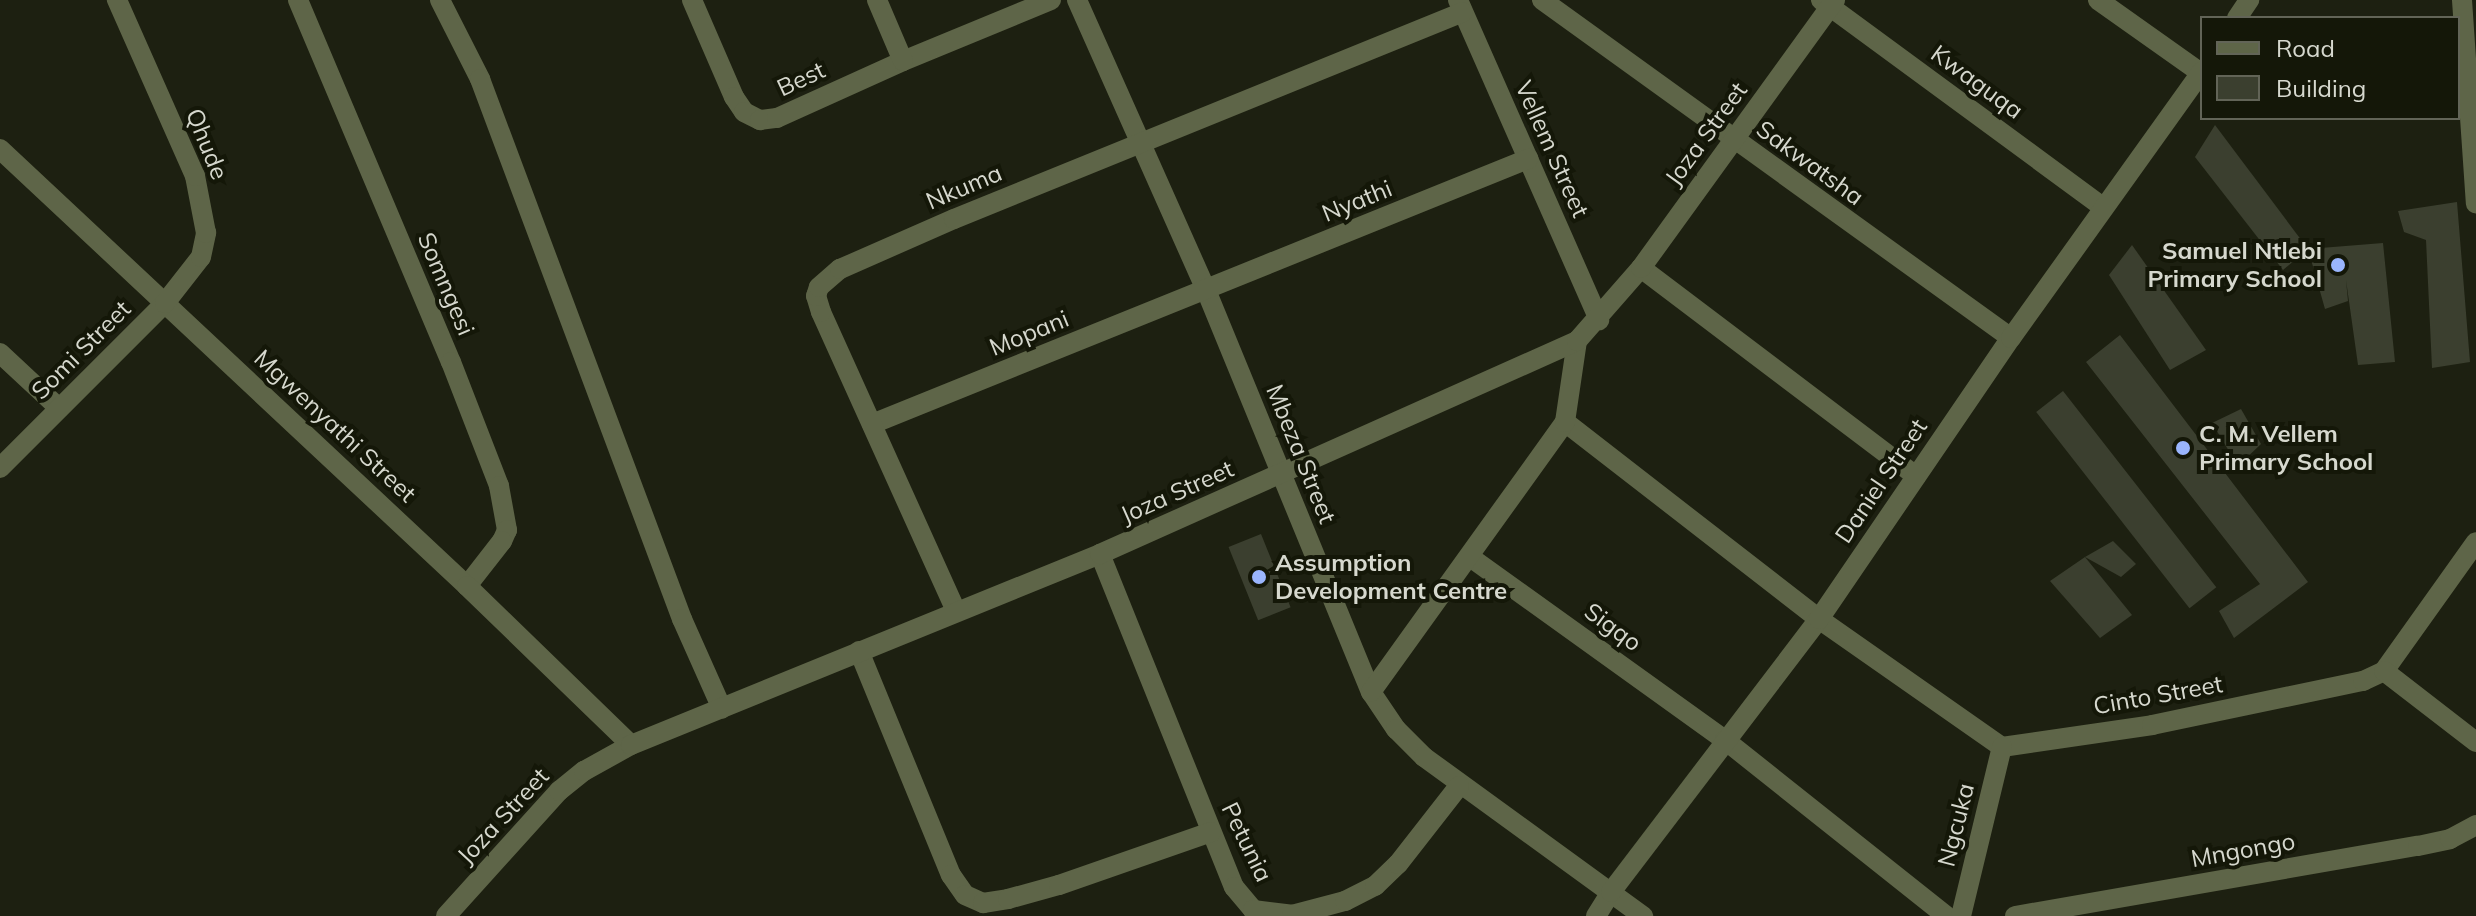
<!DOCTYPE html>
<html>
<head>
<meta charset="utf-8">
<style>
	body { margin:0 }
	#map { position:relative; width:2476px; height:916px; overflow:hidden; background:#1d2011; font-family:Mulish,sans-serif }
	div>[style] { position:absolute }
	.building>* { inset:0; background:#3b3f2f; transform-origin:0 0 }
	.minor>* { height:20px; margin:-10px; padding:0 10px; transform-origin:10px; border-radius:10px; background:#5e6548 }
	.dots>* { width:22px; height:22px; translate:-50% -50%; box-sizing:border-box; border:4px solid #141708; border-radius:50% }
	span { translate:-50% -50%; white-space:nowrap; text-align:center; line-height:1.15; -webkit-text-stroke:8px #141708; paint-order:stroke }
	.street-label { font-size:24px; color:#d6d8ce }
	.poi-label { font-size:24px; color:#d6d8ce; font-weight:700 }
	.right { translate:-100% -50%; text-align:right }
	.left { translate:0 -50%; text-align:left }
	.legend { position:absolute; left:2200px; top:16px; width:260px; height:104px; box-sizing:border-box; background:#141708; border:2px solid #626457; margin:0; padding:10px 14px; list-style:none; font-size:24px; color:#d6d8ce }
	.legend li { display:flex; align-items:center; gap:16px; height:40px }
	.legend b { width:40px; border:2px solid #626457 }
</style>
</head>
<body>
<div id="map">
	<div class="building">
		<i style="clip-path:polygon(2215px 125px,2308px 249px,2283px 270px,2195px 157px)"></i>
		<i style="clip-path:polygon(2457px 202px,2470px 362px,2432px 368px,2426px 240px,2404px 232px,2398px 211px)"></i>
		<i style="clip-path:polygon(2383px 243px,2395px 362px,2358px 365px,2346px 280px,2348px 301px,2325px 309px,2308px 249px)"></i>
		<i style="clip-path:polygon(2132px 245px,2206px 350px,2170px 370px,2109px 275px)"></i>
		<i style="clip-path:polygon(2120px 335px,2308px 582px,2234px 638px,2219px 611px,2260px 584px,2086px 362px)"></i>
		<i style="left:2063px;top:391px;width:249px;height:34px;rotate:52deg"></i>
		<i style="clip-path:polygon(2241px 409px,2261px 444px,2238px 466px,2212px 423px)"></i>
		<i style="left:1261px;top:534px;width:79px;height:35px;rotate:68deg"></i>
		<i style="clip-path:polygon(2113px 541px,2136px 564px,2121px 577px,2085px 557px)"></i>
		<i style="clip-path:polygon(2085px 557px,2132px 615px,2100px 638px,2050px 581px)"></i>
	</div>
	<div class="minor">
		<i style="left:298px;top:0;width:393px;rotate:67.1deg"></i>
		<i style="left:451px;top:362px;width:133px;rotate:68.8deg"></i>
		<i style="left:499px;top:486px;width:45px;rotate:79.7deg"></i>
		<i style="left:507px;top:530px;width:12px;rotate:114deg"></i>
		<i style="left:502px;top:541px;width:57px;rotate:127.9deg"></i>
		<i style="left:440px;top:0;width:89px;rotate:63.1deg"></i>
		<i style="left:480px;top:79px;width:577px;rotate:69.49deg"></i>
		<i style="left:682px;top:619px;width:98px;rotate:66deg"></i>
		<i style="left:692px;top:0;width:106px;rotate:66.6deg"></i>
		<i style="left:734px;top:97px;width:18px;rotate:56deg"></i>
		<i style="left:744px;top:112px;width:18px;rotate:27deg"></i>
		<i style="left:760px;top:120px;width:17px;rotate:-7deg"></i>
		<i style="left:777px;top:118px;width:138px;rotate:-24.3deg"></i>
		<i style="left:903px;top:61px;width:160px;rotate:-22.4deg"></i>
		<i style="left:877px;top:0;width:66px;rotate:66.9deg"></i>
		<i style="left:1077px;top:0;width:317px;rotate:66deg"></i>
		<i style="left:1206px;top:290px;width:435px;rotate:67.7deg"></i>
		<i style="left:1371px;top:692px;width:45px;rotate:56deg"></i>
		<i style="left:1396px;top:729px;width:40px;rotate:45deg"></i>
		<i style="left:1424px;top:757px;width:271px;rotate:36deg"></i>
		<i style="left:1458px;top:0;width:350px;rotate:66.2deg"></i>
		<i style="left:1542px;top:0;width:578px;rotate:35.78deg"></i>
		<i style="left:1821px;top:0;width:350px;rotate:36.3deg"></i>
		<i style="left:2098px;top:0;width:126px;rotate:35.3deg"></i>
		<i style="left:2462px;top:0;width:204px;rotate:86.1deg"></i>
		<i style="left:2237px;top:18px;width:22px;rotate:-56deg"></i>
		<i style="left:0;top:149px;width:640px;rotate:43.1deg"></i>
		<i style="left:467px;top:586px;width:228px;rotate:44.1deg"></i>
		<i style="left:1641px;top:268px;width:345px;rotate:37.1deg"></i>
		<i style="left:0;top:353px;width:81px;rotate:43deg"></i>
		<i style="left:1565px;top:422px;width:321px;rotate:37.8deg"></i>
		<i style="left:1819px;top:619px;width:223px;rotate:35deg"></i>
		<i style="left:2002px;top:747px;width:152px;rotate:-8.3deg"></i>
		<i style="left:2152px;top:725px;width:216px;rotate:-11.8deg"></i>
		<i style="left:2363px;top:681px;width:23px;rotate:-25deg"></i>
		<i style="left:2384px;top:671px;width:158px;rotate:-54.5deg"></i>
		<i style="left:872px;top:424px;width:708px;rotate:-22deg"></i>
		<i style="left:0;top:468px;width:233px;rotate:-45deg"></i>
		<i style="left:165px;top:303px;width:58px;rotate:-52deg"></i>
		<i style="left:201px;top:257px;width:25px;rotate:-78deg"></i>
		<i style="left:206px;top:233px;width:58px;rotate:-100.9deg"></i>
		<i style="left:195px;top:176px;width:193px;rotate:-113.9deg"></i>
		<i style="left:1100px;top:554px;width:359px;rotate:68.1deg"></i>
		<i style="left:1234px;top:887px;width:30px;rotate:50deg"></i>
		<i style="left:1253px;top:910px;width:39px;rotate:7deg"></i>
		<i style="left:1292px;top:915px;width:55px;rotate:-14.8deg"></i>
		<i style="left:1345px;top:901px;width:34px;rotate:-27deg"></i>
		<i style="left:1375px;top:886px;width:32px;rotate:-44deg"></i>
		<i style="left:1398px;top:864px;width:99px;rotate:-52deg"></i>
		<i style="left:1470px;top:557px;width:314px;rotate:35.7deg"></i>
		<i style="left:1725px;top:740px;width:283px;rotate:38.5deg"></i>
		<i style="left:956px;top:611px;width:328px;rotate:-114.3deg"></i>
		<i style="left:821px;top:312px;width:17px;rotate:-107deg"></i>
		<i style="left:816px;top:296px;width:9px;rotate:-72deg"></i>
		<i style="left:819px;top:287px;width:28px;rotate:-41deg"></i>
		<i style="left:840px;top:269px;width:124px;rotate:-23.7deg"></i>
		<i style="left:954px;top:219px;width:549px;rotate:-22.13deg"></i>
		<i style="left:859px;top:651px;width:242px;rotate:67.7deg"></i>
		<i style="left:951px;top:875px;width:24px;rotate:55deg"></i>
		<i style="left:965px;top:895px;width:20px;rotate:24deg"></i>
		<i style="left:983px;top:903px;width:25px;rotate:-9deg"></i>
		<i style="left:1008px;top:899px;width:53px;rotate:-15.4deg"></i>
		<i style="left:1059px;top:885px;width:161px;rotate:-19.2deg"></i>
		<i style="left:2384px;top:671px;width:116px;rotate:37.7deg"></i>
		<i style="left:1371px;top:692px;width:332px;rotate:-54.3deg"></i>
		<i style="left:1565px;top:422px;width:82px;rotate:-81.6deg"></i>
		<i style="left:446px;top:916px;width:169px;rotate:-47.9deg"></i>
		<i style="left:559px;top:791px;width:32px;rotate:-39deg"></i>
		<i style="left:584px;top:771px;width:54px;rotate:-29deg"></i>
		<i style="left:631px;top:745px;width:506px;rotate:-22.16deg"></i>
		<i style="left:1100px;top:554px;width:522px;rotate:-24.06deg"></i>
		<i style="left:1577px;top:341px;width:97px;rotate:-48.8deg"></i>
		<i style="left:1641px;top:268px;width:331px;rotate:-54.1deg"></i>
		<i style="left:1596px;top:916px;width:28px;rotate:-58deg"></i>
		<i style="left:1611px;top:892px;width:343px;rotate:-52.7deg"></i>
		<i style="left:1819px;top:619px;width:340px;rotate:-55.7deg"></i>
		<i style="left:2011px;top:338px;width:328px;rotate:-54.4deg"></i>
		<i style="left:1961px;top:916px;width:174px;rotate:-76.4deg"></i>
		<i style="left:2015px;top:916px;width:409px;rotate:-9.9deg"></i>
		<i style="left:2418px;top:846px;width:33px;rotate:-12deg"></i>
		<i style="left:2450px;top:839px;width:30px;rotate:-28deg"></i>
	</div>
	<div class="dots">
		<i style="left:2338px;top:265px;background:#9ab5fd"></i>
		<i style="left:2183px;top:448px;background:#9ab5fd"></i>
		<i style="left:1259px;top:577px;background:#9ab5fd"></i>
	</div>
	<div class="street-label">
		<span style="left:801px;top:79px;rotate:-25deg">Best</span>
		<span style="left:1977px;top:82px;rotate:36deg">Kwaguqa</span>
		<span style="left:1706px;top:134px;rotate:-54deg">Joza Street</span>
		<span style="left:207px;top:144px;rotate:68deg">Qhude</span>
		<span style="left:1552px;top:149px;rotate:66deg">Vellem Street</span>
		<span style="left:1810px;top:163px;rotate:36deg">Sakwatsha</span>
		<span style="left:964px;top:187px;rotate:-23deg">Nkuma</span>
		<span style="left:1357px;top:201px;rotate:-22deg">Nyathi</span>
		<span style="left:446px;top:284px;rotate:67deg">Somngesi</span>
		<span style="left:1029px;top:333px;rotate:-22deg">Mopani</span>
		<span style="left:81px;top:350px;rotate:-45deg">Somi Street</span>
		<span style="left:335px;top:426px;rotate:43deg">Mgwenyathi Street</span>
		<span style="left:1301px;top:454px;rotate:68deg">Mbeza Street</span>
		<span style="left:1881px;top:481px;rotate:-56deg">Daniel Street</span>
		<span style="left:1177px;top:492px;rotate:-24deg">Joza Street</span>
		<span style="left:1613px;top:627px;rotate:36deg">Sigqo</span>
		<span style="left:2158px;top:695px;rotate:-10deg">Cinto Street</span>
		<span style="left:503px;top:816px;rotate:-47deg">Joza Street</span>
		<span style="left:1956px;top:825px;rotate:-76deg">Ngcuka</span>
		<span style="left:1247px;top:842px;rotate:64deg">Petunia</span>
		<span style="left:2243px;top:850px;rotate:-10deg">Mngongo</span>
	</div>
	<div class="poi-label">
		<span class="right" style="left:2322px;top:265px">Samuel Ntlebi<br>Primary School</span>
		<span class="left" style="left:2199px;top:448px">C. M. Vellem<br>Primary School</span>
		<span class="left" style="left:1275px;top:577px">Assumption<br>Development Centre</span>
	</div>
	<ul class="legend">
	<li><b style="height:10px;background:#5e6548"></b>Road</li>
	<li><b style="height:22px;background:#3b3f2f"></b>Building</li>
	</ul>
</div>
</body>
</html>
